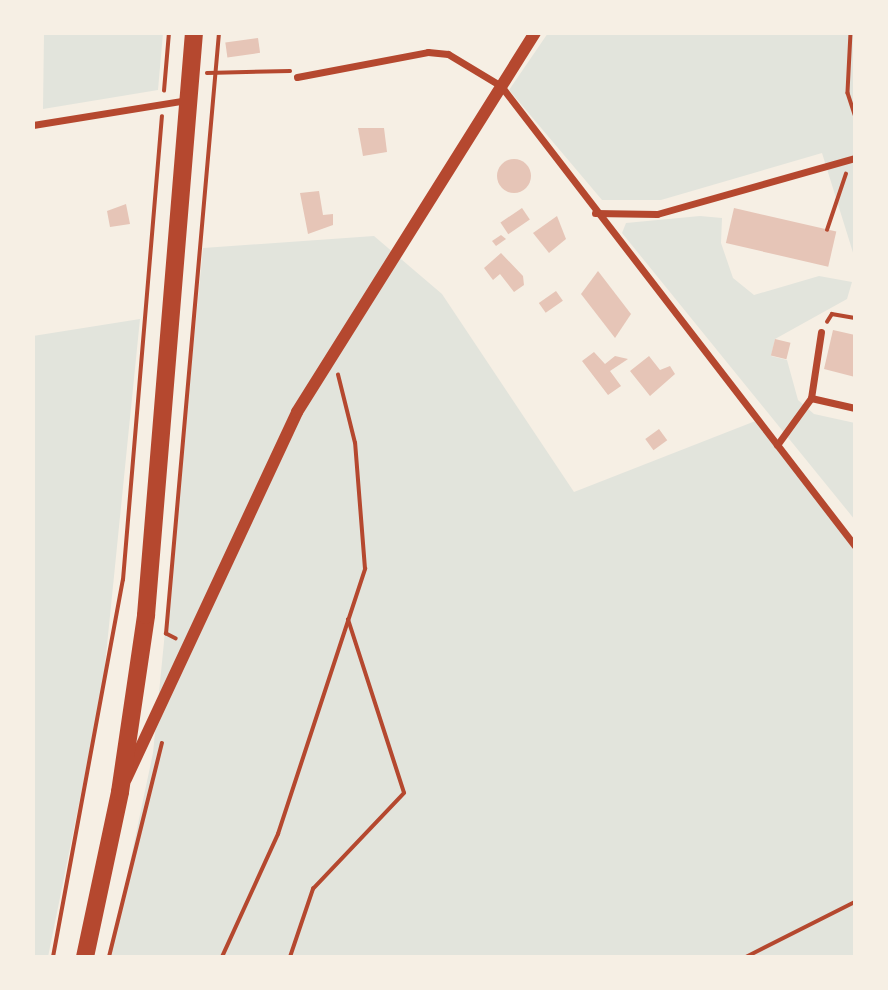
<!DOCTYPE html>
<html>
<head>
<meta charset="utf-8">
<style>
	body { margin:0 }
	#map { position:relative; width:888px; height:990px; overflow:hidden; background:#f6efe4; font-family:Ubuntu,sans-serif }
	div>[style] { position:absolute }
	.green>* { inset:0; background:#e2e4dc }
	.building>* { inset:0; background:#e6c5b7; transform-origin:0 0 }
	.round { border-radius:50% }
	.path>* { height:3.5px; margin:-1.75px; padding:0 1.75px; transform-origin:1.75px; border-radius:1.75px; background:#b5482f }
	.minor>* { height:7px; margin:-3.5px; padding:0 3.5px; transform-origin:3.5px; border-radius:3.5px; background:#b5482f }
	.tertiary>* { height:12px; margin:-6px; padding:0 6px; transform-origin:6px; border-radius:6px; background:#b5482f }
	.primary>* { height:18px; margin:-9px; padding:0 9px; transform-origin:9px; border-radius:9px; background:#b5482f }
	span { translate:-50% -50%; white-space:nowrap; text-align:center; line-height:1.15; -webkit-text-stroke:7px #f6efe4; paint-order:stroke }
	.frame { position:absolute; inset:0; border:35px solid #f6efe4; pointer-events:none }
</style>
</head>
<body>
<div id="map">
	<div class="green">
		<i style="clip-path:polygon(44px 33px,163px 33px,158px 90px,43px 109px)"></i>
		<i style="clip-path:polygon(548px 33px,855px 33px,855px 259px,822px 153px,661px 200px,602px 200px,509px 90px)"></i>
		<i style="clip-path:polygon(700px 216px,722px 218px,721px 243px,733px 278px,754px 295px,819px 276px,852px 282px,847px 299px,775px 339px,771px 356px,787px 360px,798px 400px,814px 414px,855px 423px,855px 520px,622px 233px,626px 223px)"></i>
		<i style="clip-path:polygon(374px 236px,442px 294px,574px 492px,758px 420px,855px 546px,855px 957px,110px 957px,153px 753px,203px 248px)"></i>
		<i style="clip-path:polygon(140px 319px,103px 685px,48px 957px,33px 957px,33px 336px)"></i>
	</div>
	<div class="building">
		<i style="left:258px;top:38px;width:15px;height:33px;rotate:82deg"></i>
		<i style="clip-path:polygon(358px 128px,384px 128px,387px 152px,363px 156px)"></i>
		<i class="round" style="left:497px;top:159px;width:34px;height:34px"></i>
		<i style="clip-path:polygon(319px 191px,323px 215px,333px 214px,333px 225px,308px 234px,300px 193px)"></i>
		<i style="clip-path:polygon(126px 204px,130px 224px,110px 227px,107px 211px)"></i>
		<i style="left:522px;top:208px;width:14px;height:26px;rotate:56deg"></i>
		<i style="left:734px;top:208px;width:105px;height:36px;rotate:13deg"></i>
		<i style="clip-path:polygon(557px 216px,566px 239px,549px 253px,533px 233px)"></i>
		<i style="clip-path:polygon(501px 235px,506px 239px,496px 246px,492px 241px)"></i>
		<i style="clip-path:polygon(501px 253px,523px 276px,524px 285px,514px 292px,500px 274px,493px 280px,484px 268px)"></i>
		<i style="clip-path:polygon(598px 271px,631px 314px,615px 338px,581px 294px)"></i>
		<i style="left:556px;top:291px;width:12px;height:21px;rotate:55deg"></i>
		<i style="clip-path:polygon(833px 330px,855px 335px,855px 377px,824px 369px)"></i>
		<i style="left:775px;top:339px;width:16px;height:17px;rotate:14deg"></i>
		<i style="clip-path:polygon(594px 352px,605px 364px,615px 356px,628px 359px,610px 371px,621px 386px,608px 395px,582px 361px)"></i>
		<i style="clip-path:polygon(649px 356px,660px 370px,670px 366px,675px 374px,650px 396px,630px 371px)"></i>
		<i style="left:659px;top:429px;width:14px;height:17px;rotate:54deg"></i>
	</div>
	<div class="path">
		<i style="left:851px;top:33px;width:60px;rotate:92.9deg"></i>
		<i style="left:848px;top:93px;width:23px;rotate:72deg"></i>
		<i style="left:207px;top:73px;width:83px;rotate:-1.4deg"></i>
		<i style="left:164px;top:91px;width:58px;rotate:-85.1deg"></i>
		<i style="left:827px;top:230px;width:59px;rotate:-71.3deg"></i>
		<i style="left:827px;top:322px;width:9px;rotate:-58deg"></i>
		<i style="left:832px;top:314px;width:23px;rotate:10deg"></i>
		<i style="left:176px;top:639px;width:11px;rotate:-153deg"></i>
		<i style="left:166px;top:634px;width:603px;rotate:-84.96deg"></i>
		<i style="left:53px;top:957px;width:383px;rotate:-79.5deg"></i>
		<i style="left:123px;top:580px;width:465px;rotate:-85.2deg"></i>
		<i style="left:109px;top:957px;width:220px;rotate:-76.1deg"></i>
		<i style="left:222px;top:957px;width:135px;rotate:-65.5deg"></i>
		<i style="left:278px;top:834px;width:279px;rotate:-71.8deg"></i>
		<i style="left:365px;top:569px;width:126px;rotate:-94.5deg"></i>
		<i style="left:355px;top:443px;width:70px;rotate:-104deg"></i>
		<i style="left:290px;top:957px;width:72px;rotate:-71.3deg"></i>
		<i style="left:313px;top:889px;width:132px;rotate:-46.5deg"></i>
		<i style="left:404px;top:793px;width:182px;rotate:-107.9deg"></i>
		<i style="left:746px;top:957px;width:122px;rotate:-26.8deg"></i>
	</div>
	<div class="minor">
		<i style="left:297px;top:77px;width:133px;rotate:-10.8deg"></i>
		<i style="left:428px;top:52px;width:20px;rotate:6deg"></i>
		<i style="left:448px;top:54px;width:62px;rotate:31.1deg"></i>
		<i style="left:501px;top:86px;width:580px;rotate:52.42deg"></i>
		<i style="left:33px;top:125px;width:157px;rotate:-9.2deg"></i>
		<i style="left:595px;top:213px;width:62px;rotate:0.9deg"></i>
		<i style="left:657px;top:214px;width:206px;rotate:-15.8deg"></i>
		<i style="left:821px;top:332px;width:67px;rotate:98.6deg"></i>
		<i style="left:811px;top:398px;width:45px;rotate:12.8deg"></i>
		<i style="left:777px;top:445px;width:58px;rotate:-54.1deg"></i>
	</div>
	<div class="tertiary">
		<i style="left:126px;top:779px;width:405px;rotate:-65deg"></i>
		<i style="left:297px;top:412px;width:448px;rotate:-57.9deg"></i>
	</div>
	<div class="primary">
		<i style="left:85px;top:957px;width:169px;rotate:-78deg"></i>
		<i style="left:120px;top:792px;width:179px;rotate:-81.6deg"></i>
		<i style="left:146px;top:615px;width:584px;rotate:-85.29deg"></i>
	</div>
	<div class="frame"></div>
</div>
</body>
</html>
